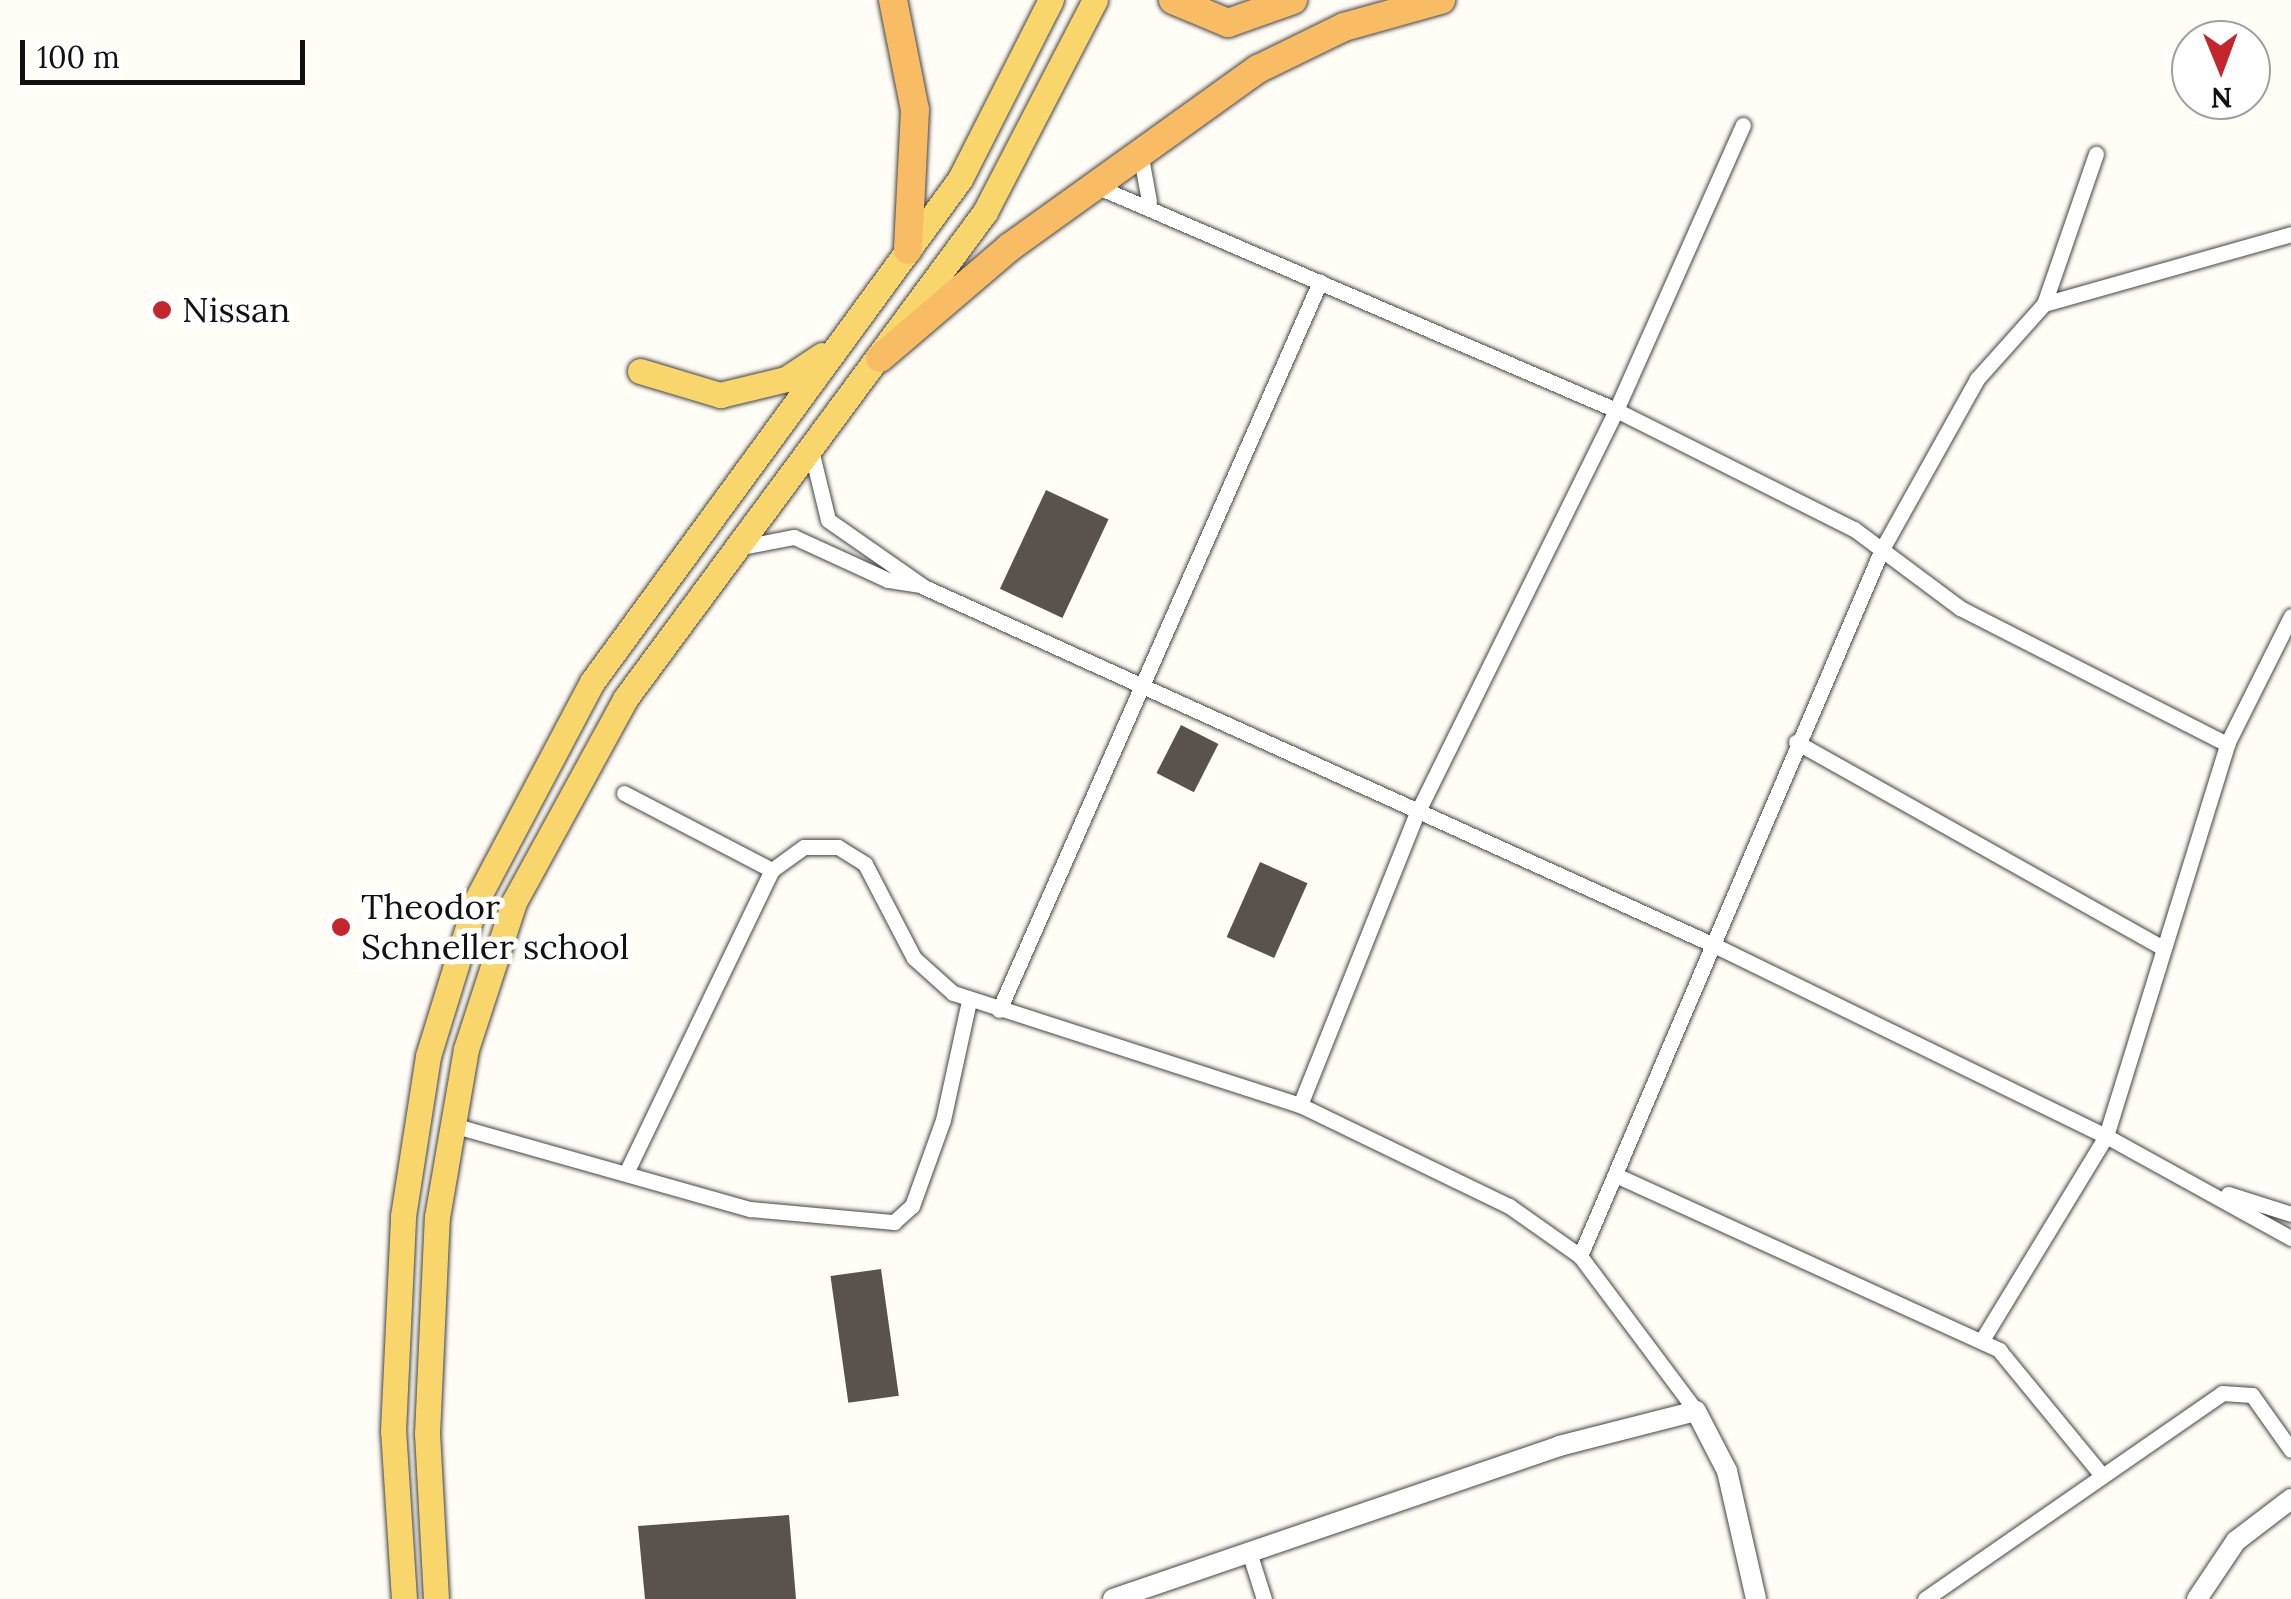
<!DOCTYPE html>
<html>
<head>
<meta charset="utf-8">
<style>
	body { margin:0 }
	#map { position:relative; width:2291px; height:1599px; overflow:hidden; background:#fffdf5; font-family:Lora,serif }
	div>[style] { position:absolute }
	.building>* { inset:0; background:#5a524d; transform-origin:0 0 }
	.roads { filter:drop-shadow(0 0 2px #444) drop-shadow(0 0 2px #444) }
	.minor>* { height:15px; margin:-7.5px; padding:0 7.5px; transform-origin:7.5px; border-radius:7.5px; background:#fff }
	.tertiary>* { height:20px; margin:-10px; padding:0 10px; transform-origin:10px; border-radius:10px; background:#fff }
	.primary>* { height:25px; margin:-12.5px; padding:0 12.5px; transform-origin:12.5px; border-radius:12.5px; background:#f9d66b }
	.trunk>* { height:28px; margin:-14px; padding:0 14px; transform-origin:14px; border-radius:14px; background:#f7bc64 }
	.dots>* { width:28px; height:28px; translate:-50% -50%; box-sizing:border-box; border:5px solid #fff; border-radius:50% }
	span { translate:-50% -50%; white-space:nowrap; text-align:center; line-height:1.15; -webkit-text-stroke:10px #fff; paint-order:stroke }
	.poi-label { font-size:35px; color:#111 }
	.left { translate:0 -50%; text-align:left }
	.north { position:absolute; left:2171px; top:20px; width:100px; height:100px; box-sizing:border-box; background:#fff; border:2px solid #a0a0a0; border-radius:50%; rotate:179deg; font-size:28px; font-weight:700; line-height:40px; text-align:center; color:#111 }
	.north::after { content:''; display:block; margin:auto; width:35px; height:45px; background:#c4262e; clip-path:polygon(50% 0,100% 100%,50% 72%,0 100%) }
	.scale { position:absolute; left:20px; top:40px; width:285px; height:45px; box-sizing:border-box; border:5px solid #111; border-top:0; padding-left:12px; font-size:30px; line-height:35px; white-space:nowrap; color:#111; -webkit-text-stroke:8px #fff; paint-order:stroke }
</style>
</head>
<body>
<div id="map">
	<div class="building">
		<i style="left:1046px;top:490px;width:69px;height:109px;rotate:25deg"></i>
		<i style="left:1181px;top:725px;width:42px;height:54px;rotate:27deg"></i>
		<i style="left:1260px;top:862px;width:52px;height:82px;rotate:24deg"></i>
		<i style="left:881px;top:1269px;width:128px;height:51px;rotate:82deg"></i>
		<i style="clip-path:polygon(789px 1515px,796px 1599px,645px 1599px,638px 1526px)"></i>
	</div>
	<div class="roads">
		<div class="minor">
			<i style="left:1140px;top:152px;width:50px;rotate:79.6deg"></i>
			<i style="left:1096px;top:186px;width:566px;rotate:23.3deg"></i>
			<i style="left:1616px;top:410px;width:266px;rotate:26.6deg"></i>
			<i style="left:1854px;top:529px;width:132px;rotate:36.7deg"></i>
			<i style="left:1960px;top:608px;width:300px;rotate:27deg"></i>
			<i style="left:2044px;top:304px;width:159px;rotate:-70.9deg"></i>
			<i style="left:811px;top:450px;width:72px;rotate:76.3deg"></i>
			<i style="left:828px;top:520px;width:117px;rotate:34.9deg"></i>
			<i style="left:924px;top:587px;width:870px;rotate:24.38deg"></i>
			<i style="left:1716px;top:946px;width:434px;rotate:26deg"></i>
			<i style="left:2106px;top:1136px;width:211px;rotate:28.9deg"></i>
			<i style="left:742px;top:547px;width:53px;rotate:-10.9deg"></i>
			<i style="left:794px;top:537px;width:103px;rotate:24.6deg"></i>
			<i style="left:888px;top:580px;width:32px;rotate:9deg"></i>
			<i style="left:1796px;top:742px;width:417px;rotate:29.3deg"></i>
			<i style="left:624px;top:793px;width:167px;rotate:27.5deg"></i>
			<i style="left:999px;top:1010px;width:796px;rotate:-66.21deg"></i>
			<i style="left:1300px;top:1105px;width:312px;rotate:-68.2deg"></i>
			<i style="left:1416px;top:815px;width:452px;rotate:-63.7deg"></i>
			<i style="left:1616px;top:410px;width:312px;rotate:-66deg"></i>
			<i style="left:449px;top:1124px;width:313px;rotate:15.8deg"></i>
			<i style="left:750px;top:1209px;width:145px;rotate:5.2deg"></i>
			<i style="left:894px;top:1222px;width:24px;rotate:-42deg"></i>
			<i style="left:912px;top:1206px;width:91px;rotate:-70.2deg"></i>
			<i style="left:943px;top:1120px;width:122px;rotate:-77.7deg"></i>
			<i style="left:626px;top:1173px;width:336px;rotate:-64.3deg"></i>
			<i style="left:772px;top:870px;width:39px;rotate:-36deg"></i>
			<i style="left:804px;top:847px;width:34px"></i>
			<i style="left:838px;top:847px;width:32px;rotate:32deg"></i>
			<i style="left:865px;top:864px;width:106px;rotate:62.5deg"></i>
			<i style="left:914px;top:958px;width:52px;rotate:41.9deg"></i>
			<i style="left:953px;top:993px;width:365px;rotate:17.9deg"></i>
			<i style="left:1300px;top:1105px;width:232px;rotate:25.8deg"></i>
			<i style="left:1509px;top:1206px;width:87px;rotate:35.2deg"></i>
			<i style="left:1580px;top:1256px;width:194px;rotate:53.2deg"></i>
			<i style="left:1620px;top:1177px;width:417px;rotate:24.5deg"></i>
			<i style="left:1999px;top:1350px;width:159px;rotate:50.6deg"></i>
			<i style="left:2228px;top:1194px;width:66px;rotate:17.6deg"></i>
			<i style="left:1580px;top:1256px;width:769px;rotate:-66.87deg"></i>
			<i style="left:1882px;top:549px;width:195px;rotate:-60.8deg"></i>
			<i style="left:1977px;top:379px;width:101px;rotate:-48.2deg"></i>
			<i style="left:2044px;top:304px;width:257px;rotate:-15.8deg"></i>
			<i style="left:1982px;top:1340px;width:239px;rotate:-58.7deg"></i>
			<i style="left:2106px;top:1136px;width:410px;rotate:-72.8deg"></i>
			<i style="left:2227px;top:744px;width:143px;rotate:-63.4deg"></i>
			<i style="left:1251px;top:1558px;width:43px;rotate:72.4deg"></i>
			<i style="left:1925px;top:1599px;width:361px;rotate:-34.7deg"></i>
			<i style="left:2222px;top:1393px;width:30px;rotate:4deg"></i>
			<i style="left:2252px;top:1395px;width:67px;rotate:54.7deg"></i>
		</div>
		<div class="tertiary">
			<i style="left:1113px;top:1599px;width:472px;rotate:-18.9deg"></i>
			<i style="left:1559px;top:1446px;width:141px;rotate:-14.3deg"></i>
			<i style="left:1696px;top:1411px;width:68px;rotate:62.7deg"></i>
			<i style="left:1727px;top:1471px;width:131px;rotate:77.2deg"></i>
			<i style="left:2197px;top:1599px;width:70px;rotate:-56.1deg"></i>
			<i style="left:2236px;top:1541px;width:69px;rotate:-37.4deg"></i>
		</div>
		<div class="primary">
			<i style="left:640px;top:371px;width:84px;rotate:16.7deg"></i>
			<i style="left:720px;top:395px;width:68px;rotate:-13.6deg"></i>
			<i style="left:786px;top:379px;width:43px;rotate:-33.7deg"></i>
			<i style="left:404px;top:1599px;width:168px;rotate:-93.7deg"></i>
			<i style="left:393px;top:1431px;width:215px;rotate:-87.3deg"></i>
			<i style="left:403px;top:1216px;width:162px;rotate:-81.1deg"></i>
			<i style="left:428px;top:1056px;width:162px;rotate:-72.8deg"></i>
			<i style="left:476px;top:901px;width:248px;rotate:-62.1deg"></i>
			<i style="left:592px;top:682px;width:623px;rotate:-53.81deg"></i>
			<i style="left:960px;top:179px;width:201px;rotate:-63.1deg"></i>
			<i style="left:436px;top:1599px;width:165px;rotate:-93.1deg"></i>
			<i style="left:427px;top:1434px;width:217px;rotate:-87.4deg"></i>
			<i style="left:437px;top:1217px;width:170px;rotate:-80.2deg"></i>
			<i style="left:466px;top:1049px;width:155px;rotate:-71.9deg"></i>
			<i style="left:514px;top:902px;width:231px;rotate:-61.3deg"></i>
			<i style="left:625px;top:699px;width:606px;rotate:-53.53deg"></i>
			<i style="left:985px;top:212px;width:239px;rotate:-62.6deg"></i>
		</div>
		<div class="trunk">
			<i style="left:893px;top:0;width:112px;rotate:78.7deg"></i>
			<i style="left:915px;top:110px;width:140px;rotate:92.9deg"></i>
			<i style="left:1173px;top:0;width:60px;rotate:22.7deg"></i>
			<i style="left:1228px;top:23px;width:69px;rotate:-19.5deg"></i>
			<i style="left:880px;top:358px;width:171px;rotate:-40.5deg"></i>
			<i style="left:1010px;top:247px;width:305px;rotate:-35.7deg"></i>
			<i style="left:1258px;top:69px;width:96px;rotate:-26deg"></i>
			<i style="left:1344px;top:27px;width:101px;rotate:-15.6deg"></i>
		</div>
	</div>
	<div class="dots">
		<i style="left:162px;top:310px;background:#c4262e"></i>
		<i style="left:341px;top:927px;background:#c4262e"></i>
	</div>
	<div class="poi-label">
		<span class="left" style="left:182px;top:310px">Nissan</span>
		<span class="left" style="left:361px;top:927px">Theodor<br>Schneller school</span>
	</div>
	<div class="north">N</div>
	<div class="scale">100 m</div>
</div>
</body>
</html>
